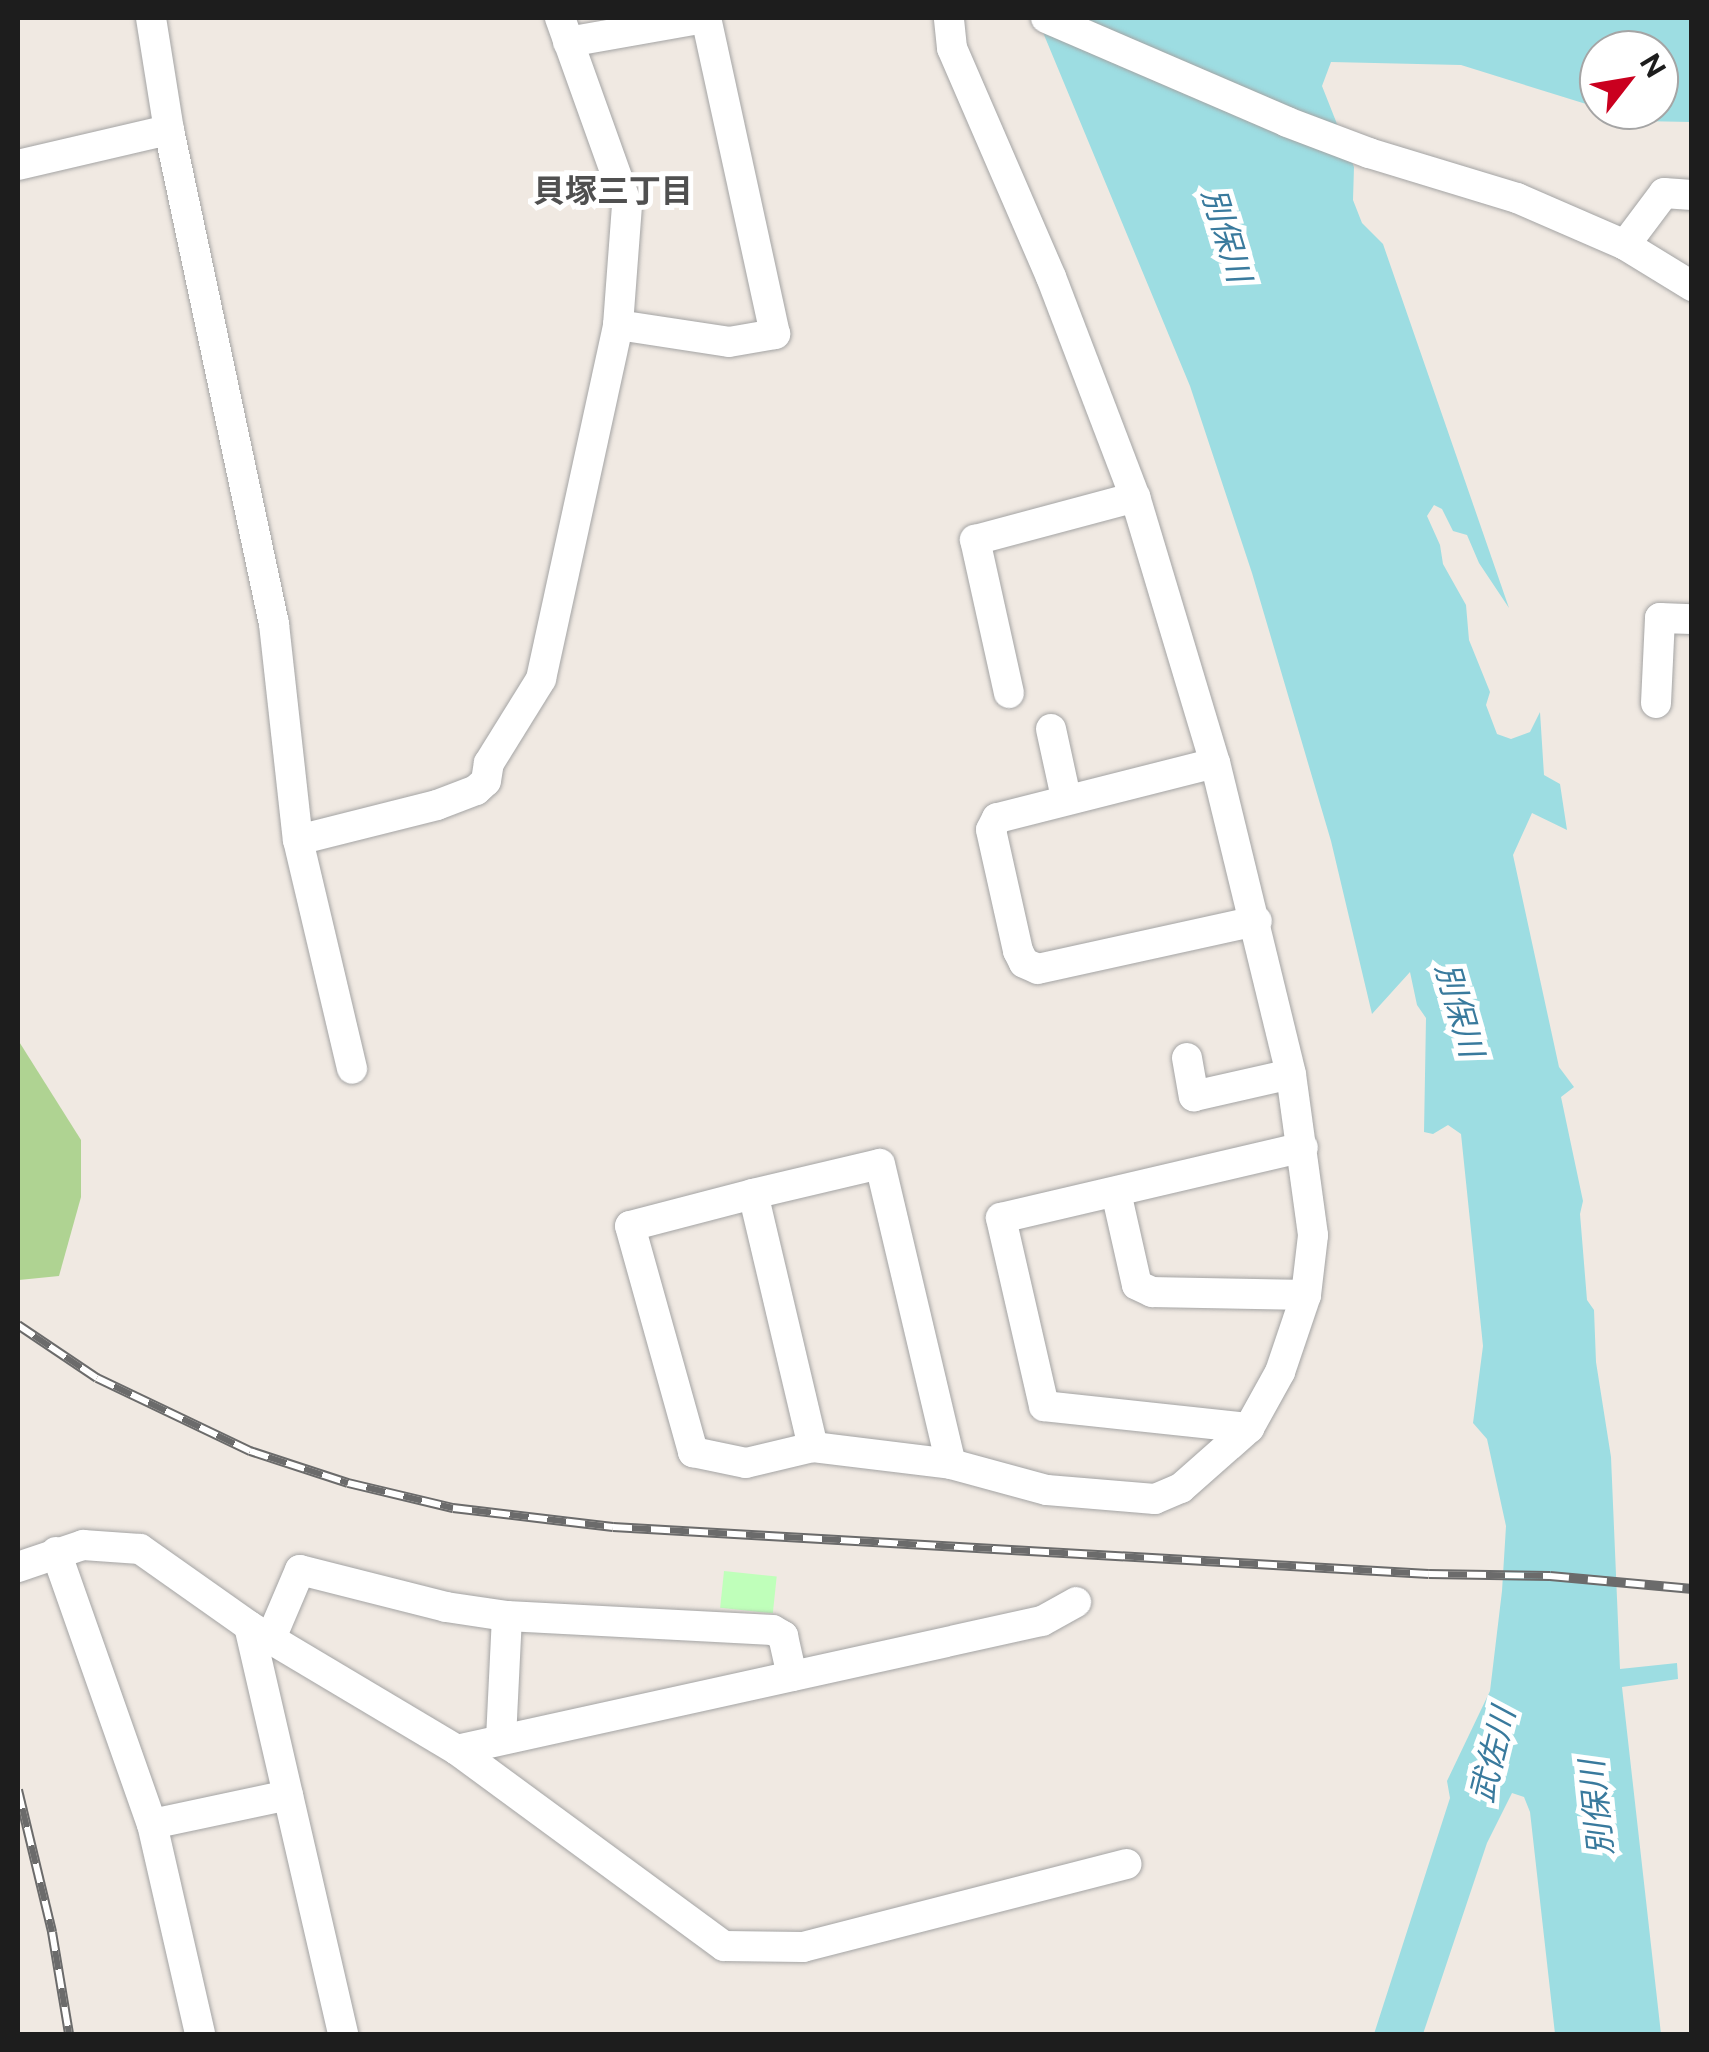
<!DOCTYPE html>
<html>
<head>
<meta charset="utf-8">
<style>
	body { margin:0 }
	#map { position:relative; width:1709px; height:2052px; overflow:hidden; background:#f0e9e2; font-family:"Public Sans","Noto Sans JP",sans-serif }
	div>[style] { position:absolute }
	.forest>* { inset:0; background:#afd392 }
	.park>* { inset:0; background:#bfffba; transform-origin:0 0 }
	.water>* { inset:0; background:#9ddde2 }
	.roads { filter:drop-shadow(0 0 2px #a4a4a4) drop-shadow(0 0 2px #a4a4a4) }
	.minor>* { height:30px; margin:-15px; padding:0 15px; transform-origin:15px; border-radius:15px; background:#fff }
	.rail>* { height:10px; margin-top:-5px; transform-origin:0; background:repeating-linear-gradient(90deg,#fff 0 19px,#6b6b6b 0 38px); box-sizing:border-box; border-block:2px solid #6b6b6b }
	span { translate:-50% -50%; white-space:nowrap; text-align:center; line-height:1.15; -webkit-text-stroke:10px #fff; paint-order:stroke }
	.neighbourhood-label { font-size:32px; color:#505050; font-weight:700 }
	.water-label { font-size:32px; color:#397a9d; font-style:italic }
	.frame { position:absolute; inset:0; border:20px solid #1d1d1d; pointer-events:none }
	.north { position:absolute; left:1579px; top:30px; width:100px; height:100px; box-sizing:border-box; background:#fff; border:2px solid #a5a5a5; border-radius:50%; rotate:59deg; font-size:28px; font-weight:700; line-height:40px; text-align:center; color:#1d1d1d }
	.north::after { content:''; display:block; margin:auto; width:35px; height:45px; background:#ca001f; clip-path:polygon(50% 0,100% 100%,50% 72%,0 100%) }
</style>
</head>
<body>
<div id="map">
	<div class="forest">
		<i style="clip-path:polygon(18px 1040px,81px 1140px,81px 1197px,59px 1276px,19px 1280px)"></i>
	</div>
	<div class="park">
		<i style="left:724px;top:1571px;width:53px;height:37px;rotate:6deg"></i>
	</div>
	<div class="water">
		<i style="clip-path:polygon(1037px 18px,1691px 18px,1691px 122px,1639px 121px,1604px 110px,1659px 110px,1659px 50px,1599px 50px,1599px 108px,1461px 65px,1331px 62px,1322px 86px,1354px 167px,1353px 200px,1362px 223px,1383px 244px,1509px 608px,1479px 563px,1467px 535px,1453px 531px,1442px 509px,1434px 505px,1427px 516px,1440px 545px,1443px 564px,1466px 605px,1469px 640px,1490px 692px,1486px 705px,1497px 734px,1511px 739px,1530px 732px,1540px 712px,1544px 775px,1560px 784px,1567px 830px,1532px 813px,1513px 855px,1559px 1067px,1574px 1087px,1561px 1097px,1583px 1201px,1580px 1214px,1587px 1300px,1594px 1310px,1596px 1362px,1611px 1457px,1620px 1669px,1677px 1663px,1678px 1679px,1622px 1687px,1661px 2034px,1555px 2034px,1530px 1812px,1524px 1797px,1512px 1793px,1487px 1843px,1423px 2034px,1374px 2034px,1450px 1798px,1447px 1781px,1490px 1691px,1502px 1591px,1506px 1526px,1487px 1439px,1473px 1423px,1483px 1346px,1461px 1134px,1448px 1125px,1433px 1134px,1424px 1132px,1426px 1018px,1417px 1005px,1410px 972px,1372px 1014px,1331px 841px,1252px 573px,1190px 386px)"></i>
	</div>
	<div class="roads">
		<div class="minor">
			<i style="left:151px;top:18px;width:113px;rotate:80.9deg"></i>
			<i style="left:1046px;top:18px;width:262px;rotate:23.3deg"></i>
			<i style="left:1287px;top:122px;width:88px;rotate:20.7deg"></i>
			<i style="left:1369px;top:153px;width:155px;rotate:16.9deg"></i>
			<i style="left:1517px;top:198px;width:118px;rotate:23.5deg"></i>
			<i style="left:1625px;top:245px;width:79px;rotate:31.5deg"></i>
			<i style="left:568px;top:42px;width:138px;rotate:-10deg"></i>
			<i style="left:18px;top:165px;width:155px;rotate:-13.1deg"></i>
			<i style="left:169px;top:130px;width:505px;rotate:78deg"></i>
			<i style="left:274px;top:624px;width:217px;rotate:83.7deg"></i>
			<i style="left:298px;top:840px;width:235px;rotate:76.7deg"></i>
			<i style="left:1625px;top:245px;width:65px;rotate:-53.1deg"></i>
			<i style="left:1664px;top:193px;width:28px;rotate:4deg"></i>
			<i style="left:618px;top:325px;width:112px;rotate:8.7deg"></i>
			<i style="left:729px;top:342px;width:47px;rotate:-9.9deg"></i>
			<i style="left:775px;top:334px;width:323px;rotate:-102.3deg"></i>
			<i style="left:1009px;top:693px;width:157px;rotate:-102.5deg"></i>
			<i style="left:975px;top:540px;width:166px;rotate:-15deg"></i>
			<i style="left:1656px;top:703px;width:85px;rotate:-87.3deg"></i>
			<i style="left:1660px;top:618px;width:32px;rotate:2deg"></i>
			<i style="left:1051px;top:729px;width:71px;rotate:77.7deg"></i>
			<i style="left:1215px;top:763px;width:225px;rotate:165.8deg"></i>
			<i style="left:997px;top:818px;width:13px;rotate:117deg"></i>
			<i style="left:991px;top:830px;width:124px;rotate:77.4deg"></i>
			<i style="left:1018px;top:951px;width:13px;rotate:63deg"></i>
			<i style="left:1024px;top:963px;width:15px;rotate:23deg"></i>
			<i style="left:1038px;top:969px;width:224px;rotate:-12.4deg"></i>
			<i style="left:298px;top:840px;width:143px;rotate:-14.1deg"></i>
			<i style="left:437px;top:805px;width:42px;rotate:-21deg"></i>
			<i style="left:476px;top:790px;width:13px;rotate:-42deg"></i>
			<i style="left:486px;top:781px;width:18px;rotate:-81deg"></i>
			<i style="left:489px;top:763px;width:99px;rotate:-58.2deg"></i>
			<i style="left:541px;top:679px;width:362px;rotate:-77.7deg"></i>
			<i style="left:618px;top:325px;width:120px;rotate:-85.7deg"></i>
			<i style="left:627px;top:205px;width:199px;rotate:-109.7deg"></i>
			<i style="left:1187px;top:1058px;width:39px;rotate:80deg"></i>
			<i style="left:1194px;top:1096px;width:99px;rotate:-12.8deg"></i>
			<i style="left:1116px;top:1192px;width:95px;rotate:77.3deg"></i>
			<i style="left:1137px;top:1285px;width:17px;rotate:25deg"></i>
			<i style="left:1152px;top:1292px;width:154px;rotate:1.1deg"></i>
			<i style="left:753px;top:1194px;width:130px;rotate:-13.3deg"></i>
			<i style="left:880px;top:1164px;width:308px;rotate:76.7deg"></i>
			<i style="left:1249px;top:1428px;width:206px;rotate:-173.9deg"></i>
			<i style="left:1044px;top:1406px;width:193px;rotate:-102.9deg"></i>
			<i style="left:1001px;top:1218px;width:310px;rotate:-13.2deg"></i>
			<i style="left:813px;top:1447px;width:260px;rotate:-103.3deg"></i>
			<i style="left:753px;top:1194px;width:127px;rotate:165.4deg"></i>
			<i style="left:630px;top:1226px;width:235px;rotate:74.4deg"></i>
			<i style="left:693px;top:1452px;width:54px;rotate:11.7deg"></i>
			<i style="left:746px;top:1463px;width:69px;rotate:-13.4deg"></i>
			<i style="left:813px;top:1447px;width:139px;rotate:7deg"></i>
			<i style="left:951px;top:1464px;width:99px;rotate:15.2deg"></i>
			<i style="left:1047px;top:1490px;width:108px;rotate:4.8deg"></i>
			<i style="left:1155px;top:1499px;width:28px;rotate:-23deg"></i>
			<i style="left:1181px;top:1488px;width:91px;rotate:-41.4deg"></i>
			<i style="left:1249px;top:1428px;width:64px;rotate:-61deg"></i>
			<i style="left:1280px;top:1372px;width:81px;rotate:-71.3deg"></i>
			<i style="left:1306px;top:1295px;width:60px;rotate:-83.3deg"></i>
			<i style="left:1313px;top:1235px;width:162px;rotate:-97.8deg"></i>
			<i style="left:1291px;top:1074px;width:320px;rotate:-103.7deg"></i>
			<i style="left:1215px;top:763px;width:278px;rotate:-106.7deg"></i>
			<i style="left:1135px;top:497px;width:235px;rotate:-110.9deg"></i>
			<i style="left:1051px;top:277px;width:249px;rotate:-113.4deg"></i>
			<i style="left:952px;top:48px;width:30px;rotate:-96deg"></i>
			<i style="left:56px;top:1552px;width:288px;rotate:70.6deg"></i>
			<i style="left:152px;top:1824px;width:215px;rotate:77.1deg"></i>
			<i style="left:18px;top:1567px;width:69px;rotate:-18.7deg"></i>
			<i style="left:83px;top:1545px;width:57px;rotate:4deg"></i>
			<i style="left:140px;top:1549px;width:133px;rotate:35.2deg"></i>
			<i style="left:249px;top:1626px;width:242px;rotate:30.8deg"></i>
			<i style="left:457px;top:1750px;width:331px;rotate:36.3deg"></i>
			<i style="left:724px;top:1946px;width:79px;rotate:0.7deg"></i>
			<i style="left:803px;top:1947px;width:334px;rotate:-14.4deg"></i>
			<i style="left:249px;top:1626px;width:419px;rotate:77deg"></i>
			<i style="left:271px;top:1638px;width:74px;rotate:-66.9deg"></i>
			<i style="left:300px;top:1570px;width:151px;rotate:14.2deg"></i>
			<i style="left:446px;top:1607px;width:62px;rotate:8.4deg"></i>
			<i style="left:507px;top:1616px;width:266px;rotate:3deg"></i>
			<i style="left:773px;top:1630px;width:12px;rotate:31deg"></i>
			<i style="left:783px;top:1636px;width:41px;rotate:77.3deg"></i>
			<i style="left:501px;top:1739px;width:123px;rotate:-87.2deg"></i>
			<i style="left:457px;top:1750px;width:599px;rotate:-12.44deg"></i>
			<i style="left:1042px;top:1621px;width:39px;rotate:-29deg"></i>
			<i style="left:152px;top:1824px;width:139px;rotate:-12deg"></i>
		</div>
	</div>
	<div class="rail">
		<i style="left:18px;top:1325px;width:95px;rotate:33.9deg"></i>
		<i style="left:97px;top:1378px;width:170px;rotate:25.5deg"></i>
		<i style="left:250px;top:1451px;width:103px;rotate:18.1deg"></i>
		<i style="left:348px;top:1483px;width:108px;rotate:13.4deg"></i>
		<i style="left:453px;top:1508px;width:161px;rotate:6.8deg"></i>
		<i style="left:613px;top:1527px;width:817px;rotate:3.3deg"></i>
		<i style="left:1429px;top:1574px;width:121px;rotate:0.9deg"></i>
		<i style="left:1550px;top:1576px;width:143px;rotate:5.2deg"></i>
		<i style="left:18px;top:1790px;width:146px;rotate:76.5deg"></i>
		<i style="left:52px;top:1932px;width:103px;rotate:80.5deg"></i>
	</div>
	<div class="neighbourhood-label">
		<span style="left:613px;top:191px">貝塚三丁目</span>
	</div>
	<div class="water-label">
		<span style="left:1226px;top:235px;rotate:73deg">別保川</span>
		<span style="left:1459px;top:1010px;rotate:74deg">別保川</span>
		<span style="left:1493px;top:1755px;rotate:-76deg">武佐川</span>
		<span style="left:1597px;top:1808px;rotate:-96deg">別保川</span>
	</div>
	<div class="frame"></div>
	<div class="north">N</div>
</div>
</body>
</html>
